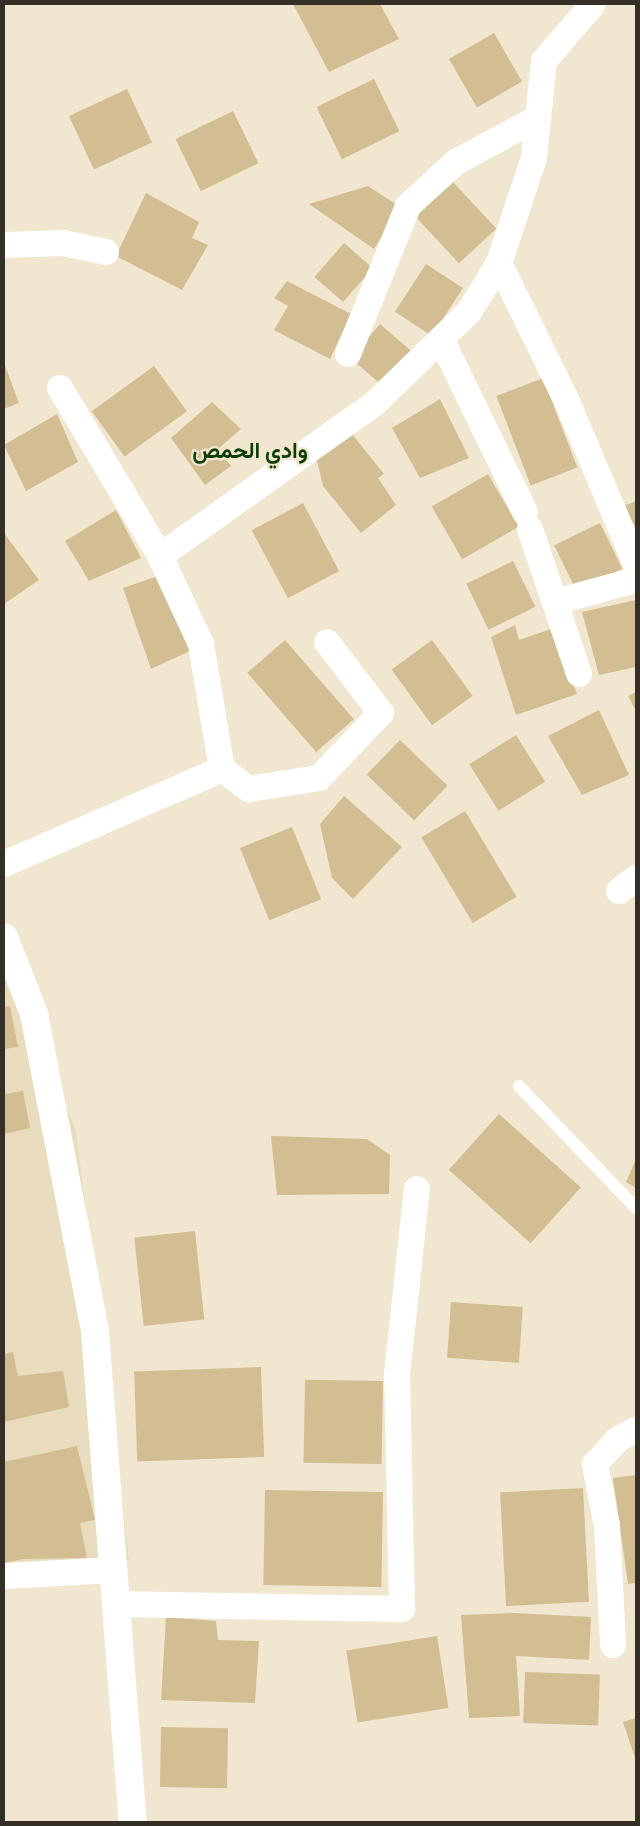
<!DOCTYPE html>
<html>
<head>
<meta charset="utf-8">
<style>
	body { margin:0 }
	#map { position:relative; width:640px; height:1826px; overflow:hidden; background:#f1e6cf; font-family:"Titillium Web",Vazirmatn,sans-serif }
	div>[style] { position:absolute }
	.built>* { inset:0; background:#eadcbe }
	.building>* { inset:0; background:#d3be93; transform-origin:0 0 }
	.lane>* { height:12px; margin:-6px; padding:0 6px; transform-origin:6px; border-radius:6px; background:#fff }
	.street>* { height:26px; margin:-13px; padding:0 13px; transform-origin:13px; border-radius:13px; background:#fff }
	.secondary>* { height:28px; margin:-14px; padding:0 14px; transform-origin:14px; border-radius:14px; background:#fff }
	span { translate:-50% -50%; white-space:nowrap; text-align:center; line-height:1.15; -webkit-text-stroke:4.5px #f1e6cf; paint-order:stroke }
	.district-label { font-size:22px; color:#0e3d01; font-weight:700 }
	.frame { position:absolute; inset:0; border:5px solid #343027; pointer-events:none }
</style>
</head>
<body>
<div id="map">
	<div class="built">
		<i style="clip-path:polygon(4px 966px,76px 1130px,129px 1560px,4px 1575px)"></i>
	</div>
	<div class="building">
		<i style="clip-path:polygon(293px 4px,380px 4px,399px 39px,329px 72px)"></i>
		<i style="left:494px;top:33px;width:56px;height:52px;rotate:60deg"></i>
		<i style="left:374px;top:79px;width:58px;height:64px;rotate:64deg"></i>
		<i style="left:127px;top:89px;width:59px;height:64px;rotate:65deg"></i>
		<i style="left:233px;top:111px;width:58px;height:64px;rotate:64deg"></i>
		<i style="left:452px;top:181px;width:65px;height:51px;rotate:47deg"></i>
		<i style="clip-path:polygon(368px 186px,400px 207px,374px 249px,309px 204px)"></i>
		<i style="clip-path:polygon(146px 193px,199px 222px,192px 238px,208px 245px,182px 290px,116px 256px)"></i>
		<i style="left:344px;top:243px;width:38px;height:45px;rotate:41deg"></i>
		<i style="left:426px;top:264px;width:44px;height:57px;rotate:33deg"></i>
		<i style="clip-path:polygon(287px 281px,351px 314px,330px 359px,274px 330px,288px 306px,274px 298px)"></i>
		<i style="left:380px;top:324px;width:44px;height:45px;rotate:41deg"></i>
		<i style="clip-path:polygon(4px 363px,19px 403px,4px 409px)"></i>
		<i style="left:154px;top:366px;width:56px;height:77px;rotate:54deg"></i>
		<i style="left:543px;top:378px;width:96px;height:50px;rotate:69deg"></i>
		<i style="clip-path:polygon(440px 399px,469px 458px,420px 478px,392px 428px)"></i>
		<i style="clip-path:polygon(212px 402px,241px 429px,218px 449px,231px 466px,205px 485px,171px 438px)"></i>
		<i style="clip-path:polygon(57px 414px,78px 462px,26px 491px,4px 445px)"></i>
		<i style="clip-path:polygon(348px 429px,384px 474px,378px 478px,396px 505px,361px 533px,323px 486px,315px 453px)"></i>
		<i style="left:488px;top:474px;width:61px;height:65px;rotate:60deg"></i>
		<i style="clip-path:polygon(636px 501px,636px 529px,624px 506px)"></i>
		<i style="left:303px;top:503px;width:77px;height:58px;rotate:62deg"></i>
		<i style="clip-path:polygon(116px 510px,141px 558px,89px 581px,65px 541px)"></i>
		<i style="left:600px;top:523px;width:51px;height:51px;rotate:64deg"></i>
		<i style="clip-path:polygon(4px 533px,39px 580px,4px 604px)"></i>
		<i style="left:513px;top:561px;width:51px;height:52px;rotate:64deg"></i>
		<i style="clip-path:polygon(158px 576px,192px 650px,151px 669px,123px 588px)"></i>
		<i style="clip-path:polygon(636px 600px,636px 667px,599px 675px,582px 612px)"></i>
		<i style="clip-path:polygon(515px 625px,519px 640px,551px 629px,577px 694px,516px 715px,491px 637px)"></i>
		<i style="left:285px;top:640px;width:105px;height:50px;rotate:49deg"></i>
		<i style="left:432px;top:640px;width:69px;height:50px;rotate:54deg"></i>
		<i style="clip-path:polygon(636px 692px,636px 711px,628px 696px)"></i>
		<i style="clip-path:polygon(599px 710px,629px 775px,582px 795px,548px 736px)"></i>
		<i style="left:516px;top:735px;width:55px;height:55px;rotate:58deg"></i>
		<i style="left:400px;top:740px;width:66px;height:48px;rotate:44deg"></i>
		<i style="clip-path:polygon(344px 796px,402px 847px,353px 899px,332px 878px,320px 824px)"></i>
		<i style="left:465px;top:811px;width:100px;height:51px;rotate:59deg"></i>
		<i style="left:292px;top:827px;width:78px;height:56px;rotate:68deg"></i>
		<i style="clip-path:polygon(10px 1006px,18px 1047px,4px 1049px,4px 1007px)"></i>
		<i style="clip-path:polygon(23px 1091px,30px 1128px,4px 1134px,4px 1094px)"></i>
		<i style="left:499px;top:1114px;width:110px;height:75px;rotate:42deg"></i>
		<i style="clip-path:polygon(271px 1136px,367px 1139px,390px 1155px,389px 1194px,277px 1195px)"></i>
		<i style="clip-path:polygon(636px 1159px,636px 1188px,626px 1182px)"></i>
		<i style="left:195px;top:1231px;width:89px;height:61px;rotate:84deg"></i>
		<i style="left:451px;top:1302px;width:72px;height:56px;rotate:4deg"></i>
		<i style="clip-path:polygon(13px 1352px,18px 1376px,63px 1371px,69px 1407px,4px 1422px,4px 1354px)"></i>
		<i style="left:261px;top:1367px;width:90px;height:127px;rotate:88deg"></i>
		<i style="left:383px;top:1381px;width:83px;height:78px;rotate:91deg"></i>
		<i style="clip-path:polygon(77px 1446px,95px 1520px,80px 1523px,87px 1558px,23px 1559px,4px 1563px,4px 1462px)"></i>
		<i style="clip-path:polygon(636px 1475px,636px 1583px,628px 1584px,613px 1478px)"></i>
		<i style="left:583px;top:1488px;width:114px;height:83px;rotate:87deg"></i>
		<i style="left:383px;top:1492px;width:95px;height:118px;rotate:91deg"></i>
		<i style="clip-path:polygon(514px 1613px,591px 1617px,589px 1660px,516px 1656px,520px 1716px,469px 1718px,461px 1615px)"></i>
		<i style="clip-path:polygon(166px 1617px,216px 1621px,218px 1640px,259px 1641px,255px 1703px,161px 1700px)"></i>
		<i style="left:437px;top:1636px;width:73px;height:92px;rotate:81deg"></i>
		<i style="left:525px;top:1672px;width:75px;height:51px;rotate:2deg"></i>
		<i style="clip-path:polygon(636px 1718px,636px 1761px,623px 1722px)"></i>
		<i style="left:161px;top:1727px;width:67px;height:60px;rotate:1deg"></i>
	</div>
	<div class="lane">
		<i style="left:519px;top:1086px;width:169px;rotate:46.2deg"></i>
	</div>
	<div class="street">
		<i style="left:4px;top:245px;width:59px;rotate:-1.9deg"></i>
		<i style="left:63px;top:243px;width:44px;rotate:11.8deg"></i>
		<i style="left:499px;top:263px;width:149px;rotate:63.8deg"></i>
		<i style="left:565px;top:397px;width:181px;rotate:67deg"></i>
		<i style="left:441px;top:339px;width:192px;rotate:64.1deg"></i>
		<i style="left:348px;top:354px;width:160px;rotate:-67.9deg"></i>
		<i style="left:408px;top:206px;width:65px;rotate:-42.5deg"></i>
		<i style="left:456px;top:162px;width:93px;rotate:-28.2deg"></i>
		<i style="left:60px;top:388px;width:196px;rotate:59.2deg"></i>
		<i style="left:160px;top:556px;width:97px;rotate:65deg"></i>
		<i style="left:201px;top:644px;width:127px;rotate:80.5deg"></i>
		<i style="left:222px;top:769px;width:34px;rotate:37deg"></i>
		<i style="left:249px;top:789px;width:71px;rotate:-8.9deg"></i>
		<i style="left:319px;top:778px;width:90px;rotate:-46.4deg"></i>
		<i style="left:381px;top:713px;width:89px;rotate:-127.3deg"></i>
		<i style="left:530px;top:529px;width:153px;rotate:71.3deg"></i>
		<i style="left:160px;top:556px;width:262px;rotate:-35.4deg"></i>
		<i style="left:374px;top:404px;width:132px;rotate:-44.1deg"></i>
		<i style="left:469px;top:312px;width:57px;rotate:-58.5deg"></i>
		<i style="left:499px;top:263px;width:111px;rotate:-71.6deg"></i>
		<i style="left:534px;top:158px;width:98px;rotate:-84.1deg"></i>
		<i style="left:544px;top:61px;width:75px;rotate:-49.3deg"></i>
		<i style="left:555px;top:602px;width:84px;rotate:-15.2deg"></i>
		<i style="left:4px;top:864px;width:238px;rotate:-23.5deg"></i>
		<i style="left:619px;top:891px;width:21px;rotate:-37deg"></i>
		<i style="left:4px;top:1576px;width:109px;rotate:-3.2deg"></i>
		<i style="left:115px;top:1604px;width:287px;rotate:1deg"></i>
		<i style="left:402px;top:1609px;width:234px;rotate:-91.2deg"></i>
		<i style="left:397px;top:1375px;width:187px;rotate:-83.9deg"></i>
		<i style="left:613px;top:1645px;width:119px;rotate:-92.9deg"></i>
		<i style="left:607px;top:1526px;width:63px;rotate:-101deg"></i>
		<i style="left:595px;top:1464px;width:34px;rotate:-47deg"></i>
		<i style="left:618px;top:1439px;width:20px;rotate:-27deg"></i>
	</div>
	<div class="secondary">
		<i style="left:4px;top:937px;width:83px;rotate:68.7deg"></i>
		<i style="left:34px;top:1014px;width:324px;rotate:79.1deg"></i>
		<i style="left:95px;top:1332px;width:491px;rotate:85.6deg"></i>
	</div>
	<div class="district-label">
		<span style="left:250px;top:451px">وادي الحمص</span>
	</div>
	<div class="frame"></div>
</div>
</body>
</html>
